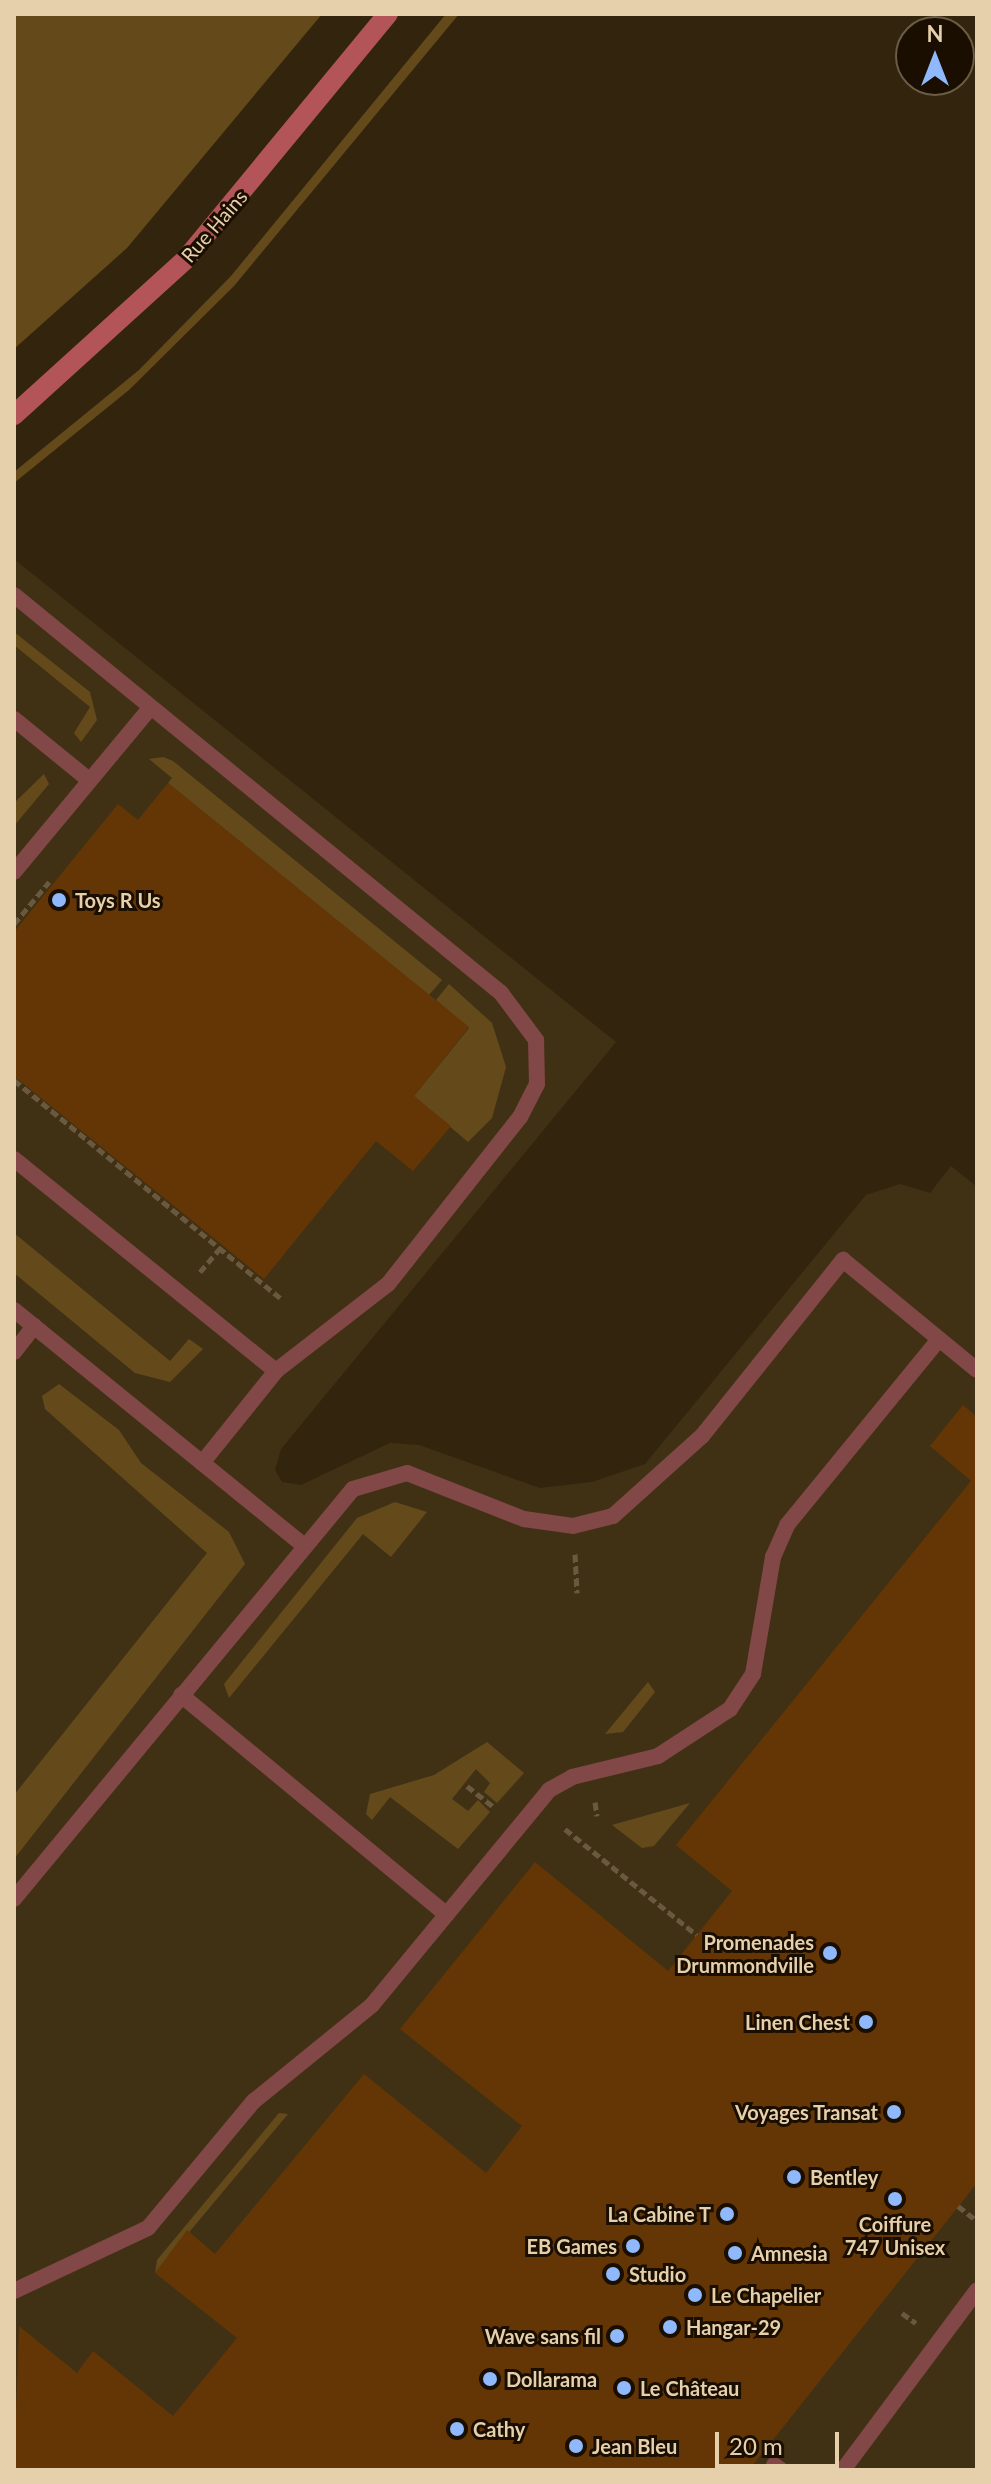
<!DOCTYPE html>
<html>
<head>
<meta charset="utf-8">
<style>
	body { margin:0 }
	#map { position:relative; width:991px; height:2484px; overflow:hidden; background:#33250d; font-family:Lato,sans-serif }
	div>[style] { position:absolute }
	.built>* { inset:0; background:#403115 }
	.green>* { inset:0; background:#644a1b }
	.building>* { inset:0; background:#643606 }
	.path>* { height:5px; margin-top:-2.5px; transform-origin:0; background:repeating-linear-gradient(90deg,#6a593e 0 8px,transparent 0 12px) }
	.lane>* { height:16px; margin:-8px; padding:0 8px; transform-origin:8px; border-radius:8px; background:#824747 }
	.secondary>* { height:20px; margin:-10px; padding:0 10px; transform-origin:10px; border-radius:10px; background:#b35558 }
	.dots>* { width:22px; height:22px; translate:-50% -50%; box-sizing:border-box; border:4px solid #1a0e00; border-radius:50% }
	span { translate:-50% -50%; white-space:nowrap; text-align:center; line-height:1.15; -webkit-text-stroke:6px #1a0e00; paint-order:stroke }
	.street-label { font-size:20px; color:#e6d0ac }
	.poi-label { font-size:20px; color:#e6d0ac; font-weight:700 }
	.left { translate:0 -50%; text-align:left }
	.right { translate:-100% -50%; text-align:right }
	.frame { position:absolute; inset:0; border:16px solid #e6d0ac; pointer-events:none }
	.north { position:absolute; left:895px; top:16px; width:80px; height:80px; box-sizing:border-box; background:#1a0e00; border:2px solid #6c5c45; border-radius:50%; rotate:0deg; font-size:22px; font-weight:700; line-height:32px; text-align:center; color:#e6d0ac }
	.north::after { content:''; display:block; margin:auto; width:28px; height:36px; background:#8fb8fd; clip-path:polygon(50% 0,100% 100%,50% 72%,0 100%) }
	.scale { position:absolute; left:715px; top:2432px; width:124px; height:36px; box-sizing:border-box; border:4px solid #e6d0ac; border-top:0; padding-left:10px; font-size:24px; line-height:28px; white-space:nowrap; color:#e6d0ac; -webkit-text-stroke:6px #1a0e00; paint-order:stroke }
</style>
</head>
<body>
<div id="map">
	<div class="built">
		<i style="clip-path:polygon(14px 559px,616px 1042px,281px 1449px,275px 1470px,282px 1482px,301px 1485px,390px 1443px,419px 1445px,540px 1488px,592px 1482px,645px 1464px,866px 1195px,900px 1184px,930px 1193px,951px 1166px,977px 1187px,977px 2470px,14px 2470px)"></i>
	</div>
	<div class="green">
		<i style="clip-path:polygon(14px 14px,322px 14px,127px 248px,14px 349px)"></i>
		<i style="clip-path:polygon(446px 14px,459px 14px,234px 286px,129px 390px,14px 483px,14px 472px,139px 370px,231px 276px)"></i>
		<i style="clip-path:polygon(14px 632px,90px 692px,97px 720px,81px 742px,74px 733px,90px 707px,14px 645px)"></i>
		<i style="clip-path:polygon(163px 757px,173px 761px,442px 980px,429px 995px,168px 783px,172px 778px,149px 759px)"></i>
		<i style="clip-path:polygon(44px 774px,49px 784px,14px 826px,14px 803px)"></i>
		<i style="clip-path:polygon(449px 984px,492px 1023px,506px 1067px,492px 1118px,468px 1142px,414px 1096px,469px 1028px,436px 1000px)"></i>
		<i style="clip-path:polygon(14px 1233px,170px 1361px,189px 1339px,203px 1349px,170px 1382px,135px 1373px,14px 1273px)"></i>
		<i style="clip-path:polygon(59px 1384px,119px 1430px,141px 1463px,229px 1532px,245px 1564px,14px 1859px,14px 1795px,207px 1553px,45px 1409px,42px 1396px)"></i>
		<i style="clip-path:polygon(395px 1502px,427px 1512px,391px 1557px,363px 1534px,229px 1698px,224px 1684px,357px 1518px)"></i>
		<i style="clip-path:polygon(648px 1682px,655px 1692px,623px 1732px,605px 1734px)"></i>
		<i style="clip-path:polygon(487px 1742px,524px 1773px,497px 1803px,484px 1792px,490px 1783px,476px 1769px,452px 1799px,468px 1811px,478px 1800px,490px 1812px,458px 1849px,390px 1797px,372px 1820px,366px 1814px,370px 1794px,434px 1775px)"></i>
		<i style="clip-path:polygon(690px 1803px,654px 1846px,642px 1848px,612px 1825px)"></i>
		<i style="clip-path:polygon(279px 2113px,288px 2114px,155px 2273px,157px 2260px)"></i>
	</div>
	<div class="building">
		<i style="clip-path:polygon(168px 783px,469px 1027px,414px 1096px,451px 1126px,413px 1171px,376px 1141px,264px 1279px,14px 1076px,14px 932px,118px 804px,138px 820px)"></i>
		<i style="clip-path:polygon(963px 1405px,977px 1417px,977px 2183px,749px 2470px,14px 2470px,19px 2326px,77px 2373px,93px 2351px,173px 2416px,237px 2338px,155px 2273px,187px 2230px,215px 2254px,364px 2074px,486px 2173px,522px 2126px,400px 2029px,535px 1862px,668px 1971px,732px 1891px,676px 1845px,971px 1481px,930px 1446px)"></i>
	</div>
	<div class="path">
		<i style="left:14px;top:924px;width:55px;rotate:-50.2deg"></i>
		<i style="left:14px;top:1080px;width:344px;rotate:39.3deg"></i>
		<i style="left:200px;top:1272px;width:30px;rotate:-50deg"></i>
		<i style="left:575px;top:1554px;width:39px;rotate:87deg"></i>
		<i style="left:467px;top:1786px;width:34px;rotate:38deg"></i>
		<i style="left:595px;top:1802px;width:14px;rotate:82deg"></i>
		<i style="left:565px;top:1829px;width:169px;rotate:38.8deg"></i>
		<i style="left:958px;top:2206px;width:24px;rotate:38deg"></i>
		<i style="left:902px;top:2313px;width:17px;rotate:36deg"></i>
	</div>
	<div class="lane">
		<i style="left:14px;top:595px;width:629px;rotate:39.26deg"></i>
		<i style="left:501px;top:993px;width:59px;rotate:53.3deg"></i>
		<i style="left:536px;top:1040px;width:44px;rotate:88.7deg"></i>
		<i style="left:537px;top:1084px;width:37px;rotate:117deg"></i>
		<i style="left:520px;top:1117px;width:213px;rotate:128.3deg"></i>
		<i style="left:388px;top:1284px;width:142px;rotate:142.2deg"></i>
		<i style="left:14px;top:719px;width:97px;rotate:39.1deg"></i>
		<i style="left:14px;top:872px;width:214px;rotate:-50.3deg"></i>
		<i style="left:14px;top:1159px;width:337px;rotate:39deg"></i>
		<i style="left:276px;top:1371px;width:118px;rotate:128.8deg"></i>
		<i style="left:14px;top:1310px;width:371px;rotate:39.1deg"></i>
		<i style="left:14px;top:1352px;width:33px;rotate:-52deg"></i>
		<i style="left:181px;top:1695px;width:344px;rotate:39.6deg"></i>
		<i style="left:14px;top:1899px;width:532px;rotate:-50.42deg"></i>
		<i style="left:353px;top:1489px;width:56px;rotate:-16.5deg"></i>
		<i style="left:407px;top:1473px;width:126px;rotate:21.5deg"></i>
		<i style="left:524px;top:1519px;width:49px;rotate:8.1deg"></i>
		<i style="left:573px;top:1526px;width:41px;rotate:-14deg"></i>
		<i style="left:613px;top:1516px;width:120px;rotate:-42deg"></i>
		<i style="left:702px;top:1436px;width:226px;rotate:-51.3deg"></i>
		<i style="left:843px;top:1260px;width:173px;rotate:39.4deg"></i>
		<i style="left:14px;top:2291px;width:148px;rotate:-25.2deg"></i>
		<i style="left:148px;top:2228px;width:165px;rotate:-50.2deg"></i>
		<i style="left:254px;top:2101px;width:152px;rotate:-39.1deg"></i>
		<i style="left:372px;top:2005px;width:278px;rotate:-50.5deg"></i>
		<i style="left:549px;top:1790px;width:26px;rotate:-29deg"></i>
		<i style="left:572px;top:1777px;width:89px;rotate:-13.7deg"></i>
		<i style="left:658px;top:1756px;width:86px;rotate:-33.1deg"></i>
		<i style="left:730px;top:1709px;width:42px;rotate:-56.7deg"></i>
		<i style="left:753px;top:1674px;width:119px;rotate:-80.3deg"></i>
		<i style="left:773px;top:1557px;width:35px;rotate:-66deg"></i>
		<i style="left:787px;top:1525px;width:240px;rotate:-50.7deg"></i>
		<i style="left:774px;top:2465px;width:9px;rotate:36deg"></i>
		<i style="left:843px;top:2470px;width:224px;rotate:-53.3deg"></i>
	</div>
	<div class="secondary">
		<i style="left:14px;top:415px;width:231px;rotate:-42.2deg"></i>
		<i style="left:185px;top:260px;width:319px;rotate:-50.5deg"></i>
	</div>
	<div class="dots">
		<i style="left:59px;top:900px;background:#8fb8fd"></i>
		<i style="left:830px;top:1953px;background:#8fb8fd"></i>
		<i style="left:866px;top:2022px;background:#8fb8fd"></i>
		<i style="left:894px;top:2112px;background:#8fb8fd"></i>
		<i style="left:794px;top:2177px;background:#8fb8fd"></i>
		<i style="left:895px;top:2199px;background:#8fb8fd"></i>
		<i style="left:727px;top:2214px;background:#8fb8fd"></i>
		<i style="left:633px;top:2246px;background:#8fb8fd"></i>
		<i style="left:735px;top:2253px;background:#8fb8fd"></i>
		<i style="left:613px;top:2274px;background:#8fb8fd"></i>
		<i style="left:695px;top:2295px;background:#8fb8fd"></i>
		<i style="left:670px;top:2327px;background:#8fb8fd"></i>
		<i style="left:617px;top:2336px;background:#8fb8fd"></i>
		<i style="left:490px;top:2379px;background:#8fb8fd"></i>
		<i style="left:624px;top:2388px;background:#8fb8fd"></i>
		<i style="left:457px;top:2429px;background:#8fb8fd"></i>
		<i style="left:576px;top:2446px;background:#8fb8fd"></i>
	</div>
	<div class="street-label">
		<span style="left:214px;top:226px;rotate:-49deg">Rue Hains</span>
	</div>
	<div class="poi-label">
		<span class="left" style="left:75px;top:900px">Toys R Us</span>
		<span class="right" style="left:814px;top:1954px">Promenades<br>Drummondville</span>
		<span class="right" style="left:850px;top:2022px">Linen Chest</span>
		<span class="right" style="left:878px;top:2112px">Voyages Transat</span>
		<span class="left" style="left:810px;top:2177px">Bentley</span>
		<span class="right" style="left:711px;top:2214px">La Cabine T</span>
		<span style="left:895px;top:2236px">Coiffure<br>747 Unisex</span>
		<span class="right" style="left:617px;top:2246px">EB Games</span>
		<span class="left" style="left:751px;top:2253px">Amnesia</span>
		<span class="left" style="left:629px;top:2274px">Studio</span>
		<span class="left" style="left:711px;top:2295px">Le Chapelier</span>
		<span class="left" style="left:686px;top:2327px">Hangar-29</span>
		<span class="right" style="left:601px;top:2336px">Wave sans fil</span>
		<span class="left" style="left:506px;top:2379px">Dollarama</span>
		<span class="left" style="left:640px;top:2388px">Le Château</span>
		<span class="left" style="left:473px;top:2429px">Cathy</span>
		<span class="left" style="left:592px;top:2446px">Jean Bleu</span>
	</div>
	<div class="frame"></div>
	<div class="north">N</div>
	<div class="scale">20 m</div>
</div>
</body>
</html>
